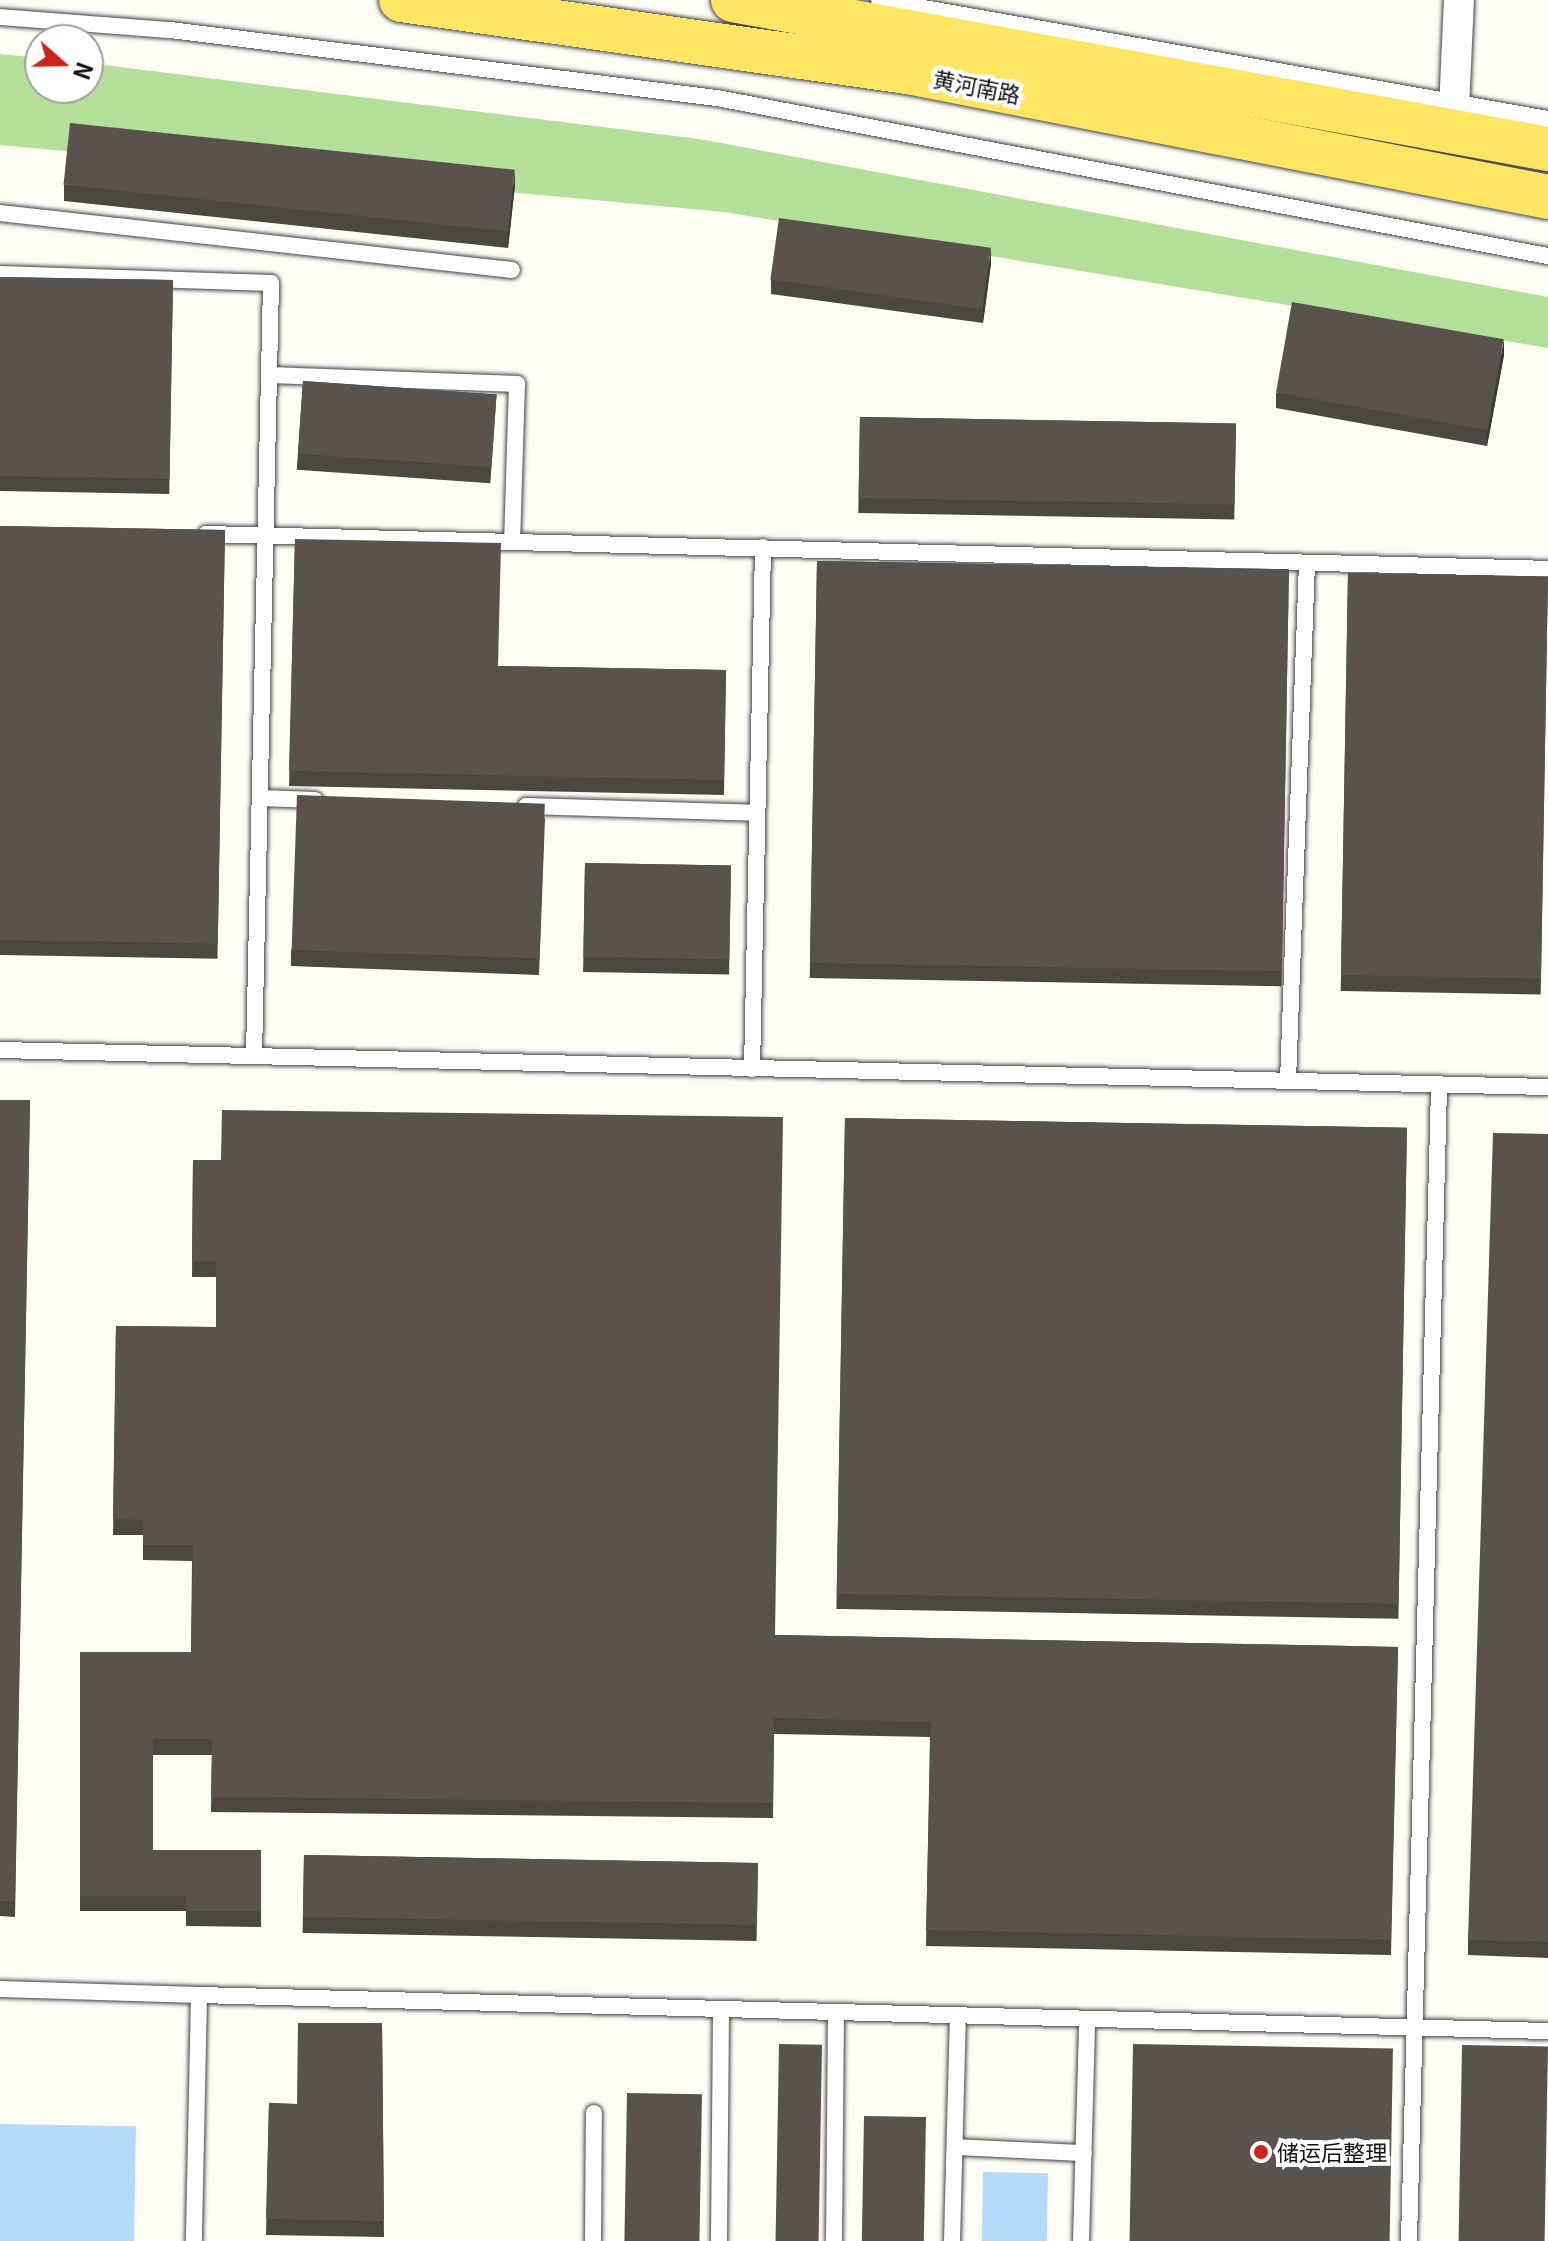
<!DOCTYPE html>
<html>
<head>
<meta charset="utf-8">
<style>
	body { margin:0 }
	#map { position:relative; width:1548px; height:2241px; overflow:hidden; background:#fffef4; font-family:Georgia,"Noto Sans SC",serif }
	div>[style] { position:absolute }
	.forest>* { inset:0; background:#b3df98 }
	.water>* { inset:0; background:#b5dbfa; transform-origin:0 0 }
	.roads { filter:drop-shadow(0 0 2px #434343) drop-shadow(0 0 2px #434343) }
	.lane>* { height:16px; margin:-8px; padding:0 8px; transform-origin:8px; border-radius:8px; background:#fff }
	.street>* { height:30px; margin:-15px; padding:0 15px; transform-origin:15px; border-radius:15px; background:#fff }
	.primary>* { height:44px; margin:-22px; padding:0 22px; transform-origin:22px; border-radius:22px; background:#ffe564 }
	.wall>* { inset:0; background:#4d4741; transform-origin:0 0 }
	.shaded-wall>* { inset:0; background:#3f3935 }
	.building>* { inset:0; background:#5a524c; transform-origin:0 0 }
	.dots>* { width:22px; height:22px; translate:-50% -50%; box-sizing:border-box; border:4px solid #fff; border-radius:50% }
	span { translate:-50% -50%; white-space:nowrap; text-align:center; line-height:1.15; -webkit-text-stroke:8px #fff; paint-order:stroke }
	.street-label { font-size:22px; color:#101010 }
	.poi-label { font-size:22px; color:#101010 }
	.left { translate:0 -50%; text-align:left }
	.north { position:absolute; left:24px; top:24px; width:80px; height:80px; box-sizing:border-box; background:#fff; border:2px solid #9f9f9f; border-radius:50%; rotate:110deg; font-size:22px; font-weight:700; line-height:32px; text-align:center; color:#101010 }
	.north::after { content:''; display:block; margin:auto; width:28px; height:36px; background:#cb231e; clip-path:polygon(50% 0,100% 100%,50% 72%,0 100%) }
</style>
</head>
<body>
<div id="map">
	<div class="forest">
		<i style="clip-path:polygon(0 54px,40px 58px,40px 88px,88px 88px,88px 63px,699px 139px,1548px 297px,1548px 348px,724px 212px,0 145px)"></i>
	</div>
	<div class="water">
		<i style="left:0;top:2124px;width:136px;height:117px;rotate:1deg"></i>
		<i style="left:983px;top:2172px;width:65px;height:69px;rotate:1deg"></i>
	</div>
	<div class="roads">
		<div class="lane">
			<i style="left:879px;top:0;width:680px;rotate:10.09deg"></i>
			<i style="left:0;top:17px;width:170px;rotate:4.4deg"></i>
			<i style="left:170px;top:30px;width:551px;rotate:7.09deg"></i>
			<i style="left:717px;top:98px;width:846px;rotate:10.77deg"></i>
			<i style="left:0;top:213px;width:515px;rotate:6.35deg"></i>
			<i style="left:0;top:274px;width:271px;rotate:1.9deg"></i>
			<i style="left:271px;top:283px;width:771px;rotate:91.26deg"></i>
			<i style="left:270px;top:375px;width:247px;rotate:2.1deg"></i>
			<i style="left:517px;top:384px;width:158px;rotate:91.8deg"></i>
			<i style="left:206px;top:534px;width:1342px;rotate:1.49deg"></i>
			<i style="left:261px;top:798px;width:54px;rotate:2.1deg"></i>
			<i style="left:526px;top:806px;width:230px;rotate:1.7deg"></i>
			<i style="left:0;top:1050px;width:1548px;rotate:1.37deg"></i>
			<i style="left:752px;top:1069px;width:522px;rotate:-88.79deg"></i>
			<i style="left:1288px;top:1081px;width:517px;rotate:-87.9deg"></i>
			<i style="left:0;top:1989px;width:199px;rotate:1.7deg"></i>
			<i style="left:199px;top:1995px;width:246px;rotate:91.2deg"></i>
			<i style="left:199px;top:1995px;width:1349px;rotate:1.53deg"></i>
			<i style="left:955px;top:2147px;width:129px;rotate:2.7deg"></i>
			<i style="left:593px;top:2241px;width:128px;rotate:-89.6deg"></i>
			<i style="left:719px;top:2241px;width:228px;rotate:-89.5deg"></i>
			<i style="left:834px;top:2241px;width:226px;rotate:-89.5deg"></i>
			<i style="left:952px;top:2241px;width:223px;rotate:-88.5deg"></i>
			<i style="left:1081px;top:2241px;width:220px;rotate:-88.4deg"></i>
			<i style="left:1409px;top:2241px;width:1156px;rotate:-88.51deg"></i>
		</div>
		<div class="street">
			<i style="left:1453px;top:131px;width:131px;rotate:-87.4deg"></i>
		</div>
		<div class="primary">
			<i style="left:401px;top:0;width:511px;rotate:8.1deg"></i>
			<i style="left:907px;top:72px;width:653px;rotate:11.03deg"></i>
			<i style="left:733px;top:0;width:829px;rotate:10.36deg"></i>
		</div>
	</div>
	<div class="wall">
		<i style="clip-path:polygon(64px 185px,515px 185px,508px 248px,64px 201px)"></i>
		<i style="clip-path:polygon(991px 263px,983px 323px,771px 294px,771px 279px)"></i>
		<i style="left:0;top:277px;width:173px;height:214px;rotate:1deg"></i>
		<i style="clip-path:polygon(1504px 355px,1487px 446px,1276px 408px,1276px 393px)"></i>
		<i style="left:303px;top:381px;width:194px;height:89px;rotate:4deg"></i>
		<i style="left:860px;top:417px;width:376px;height:96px;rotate:1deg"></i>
		<i style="left:0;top:526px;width:225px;height:429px;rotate:1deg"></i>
		<i style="clip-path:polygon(295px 539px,498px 666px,726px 670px,724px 795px,289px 786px)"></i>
		<i style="left:817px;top:561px;width:472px;height:417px;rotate:1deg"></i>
		<i style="left:1348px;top:573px;width:200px;height:418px;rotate:1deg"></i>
		<i style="clip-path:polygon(545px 818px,539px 975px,291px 966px,291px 950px)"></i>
		<i style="left:585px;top:863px;width:146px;height:109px;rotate:1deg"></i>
		<i style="clip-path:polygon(0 1100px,30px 1100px,15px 1917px,0 1916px)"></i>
		<i style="left:845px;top:1118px;width:562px;height:491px;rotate:1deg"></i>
		<i style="clip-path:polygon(1548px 1134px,1548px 1958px,1468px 1955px,1468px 1940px)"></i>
		<i style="clip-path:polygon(193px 1160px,775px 1635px,1398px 1647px,1391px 1955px,926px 1946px,930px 1737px,774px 1734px,773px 1818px,211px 1812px,212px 1755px,153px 1755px,153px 1850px,261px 1850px,261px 1927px,186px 1926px,186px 1911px,80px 1911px,80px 1652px,191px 1652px,192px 1561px,143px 1560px,143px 1535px,113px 1535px,116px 1326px,216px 1327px,216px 1277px,192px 1277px)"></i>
		<i style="left:304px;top:1855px;width:454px;height:78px;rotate:1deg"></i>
		<i style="clip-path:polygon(382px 2023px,384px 2237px,266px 2235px,269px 2103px,297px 2104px)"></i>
	</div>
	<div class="shaded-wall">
		<i style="clip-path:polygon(515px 169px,515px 185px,508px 248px,508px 232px)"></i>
		<i style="clip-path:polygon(991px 247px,991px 263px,983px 323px,983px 308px)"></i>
		<i style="clip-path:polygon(1504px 339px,1504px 355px,1487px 446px,1487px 430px)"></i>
	</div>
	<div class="building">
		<i style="left:70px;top:123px;width:447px;height:62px;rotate:6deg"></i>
		<i style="left:779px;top:218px;width:214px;height:62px;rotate:8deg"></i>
		<i style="left:0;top:277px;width:173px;height:199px;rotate:1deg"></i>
		<i style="left:1292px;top:302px;width:215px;height:92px;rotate:10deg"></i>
		<i style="left:303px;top:381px;width:194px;height:73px;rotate:4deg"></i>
		<i style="left:860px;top:417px;width:376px;height:81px;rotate:1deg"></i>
		<i style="left:0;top:526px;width:225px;height:414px;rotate:1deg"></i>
		<i style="clip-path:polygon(295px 539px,501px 543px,498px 666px,726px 670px,724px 780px,289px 771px)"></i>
		<i style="left:817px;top:561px;width:472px;height:402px;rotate:1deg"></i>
		<i style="left:1348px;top:573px;width:200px;height:402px;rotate:1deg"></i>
		<i style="left:297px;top:795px;width:248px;height:155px;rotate:2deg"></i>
		<i style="left:585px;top:863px;width:146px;height:94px;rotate:1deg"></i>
		<i style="clip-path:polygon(0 1100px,30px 1100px,15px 1901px,0 1901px)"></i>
		<i style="clip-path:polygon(222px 1110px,783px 1117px,775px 1635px,1398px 1647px,1391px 1940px,926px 1930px,931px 1722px,774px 1718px,773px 1803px,211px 1797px,212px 1739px,153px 1739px,153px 1850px,261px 1850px,261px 1911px,186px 1911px,186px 1896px,80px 1896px,80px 1652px,191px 1652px,193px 1545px,143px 1545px,143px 1520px,113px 1519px,116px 1326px,216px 1327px,216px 1262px,192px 1261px,193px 1160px,221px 1160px)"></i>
		<i style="left:845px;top:1118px;width:562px;height:476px;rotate:1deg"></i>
		<i style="clip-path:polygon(1493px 1133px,1548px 1134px,1548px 1942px,1468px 1940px)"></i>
		<i style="left:304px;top:1855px;width:454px;height:62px;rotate:1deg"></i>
		<i style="clip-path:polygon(298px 2023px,382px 2023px,384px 2221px,266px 2219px,269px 2103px,297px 2104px)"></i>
		<i style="left:779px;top:2044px;width:43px;height:197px;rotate:1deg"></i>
		<i style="left:1133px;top:2044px;width:260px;height:197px;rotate:1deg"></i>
		<i style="left:1462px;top:2045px;width:86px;height:196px;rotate:1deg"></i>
		<i style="left:627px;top:2093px;width:75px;height:148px;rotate:1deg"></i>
		<i style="left:864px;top:2116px;width:62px;height:125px;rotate:1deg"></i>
	</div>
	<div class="dots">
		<i style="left:1261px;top:2152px;background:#cb231e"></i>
	</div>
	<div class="street-label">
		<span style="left:977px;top:86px;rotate:11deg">黄河南路</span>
	</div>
	<div class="poi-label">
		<span class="left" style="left:1277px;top:2152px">储运后整理</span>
	</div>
	<div class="north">N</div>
</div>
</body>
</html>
